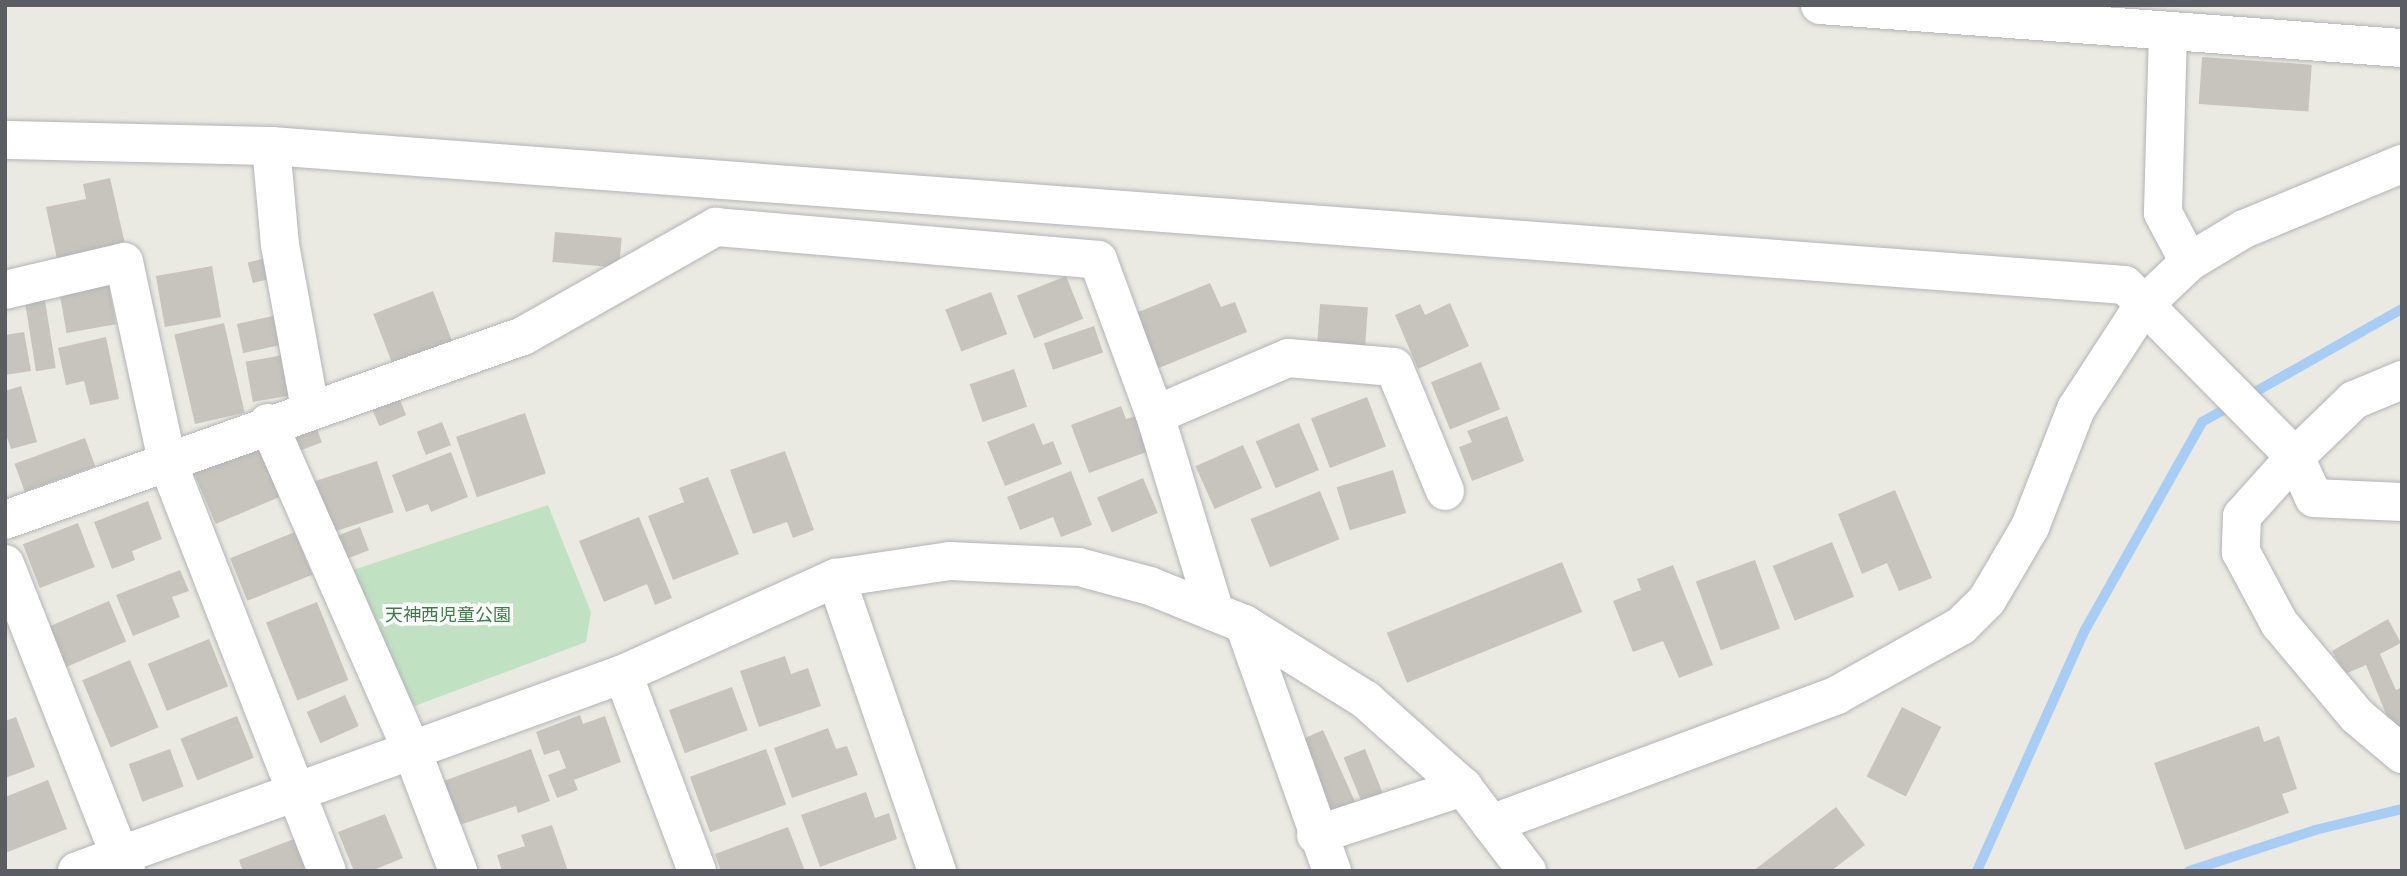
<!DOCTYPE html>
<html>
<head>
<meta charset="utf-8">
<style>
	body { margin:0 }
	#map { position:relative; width:2407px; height:876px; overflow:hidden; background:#ebeae2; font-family:"Nunito Sans","Noto Sans JP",sans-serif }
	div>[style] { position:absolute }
	.green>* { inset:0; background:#c1e1c3 }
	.stream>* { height:10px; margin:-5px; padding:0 5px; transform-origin:5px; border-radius:5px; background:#a8cdf5 }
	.building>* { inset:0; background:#c7c4be; transform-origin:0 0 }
	.roads { filter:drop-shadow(0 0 2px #b2b4b8) drop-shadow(0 0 2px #b2b4b8) }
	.minor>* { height:38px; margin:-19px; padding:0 19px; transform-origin:19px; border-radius:19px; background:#fff }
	span { translate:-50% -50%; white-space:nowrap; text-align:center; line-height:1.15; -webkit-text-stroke:7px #fff; paint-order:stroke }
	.park-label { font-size:18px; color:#3d7e45 }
	.frame { position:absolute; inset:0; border:7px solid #5a5d61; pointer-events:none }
</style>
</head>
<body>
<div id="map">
	<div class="green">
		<i style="clip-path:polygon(548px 505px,591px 612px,586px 642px,412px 707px,347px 572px)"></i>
	</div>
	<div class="stream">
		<i style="left:1977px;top:871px;width:264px;rotate:-65.9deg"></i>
		<i style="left:2085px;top:630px;width:239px;rotate:-60.6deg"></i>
		<i style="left:2202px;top:422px;width:230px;rotate:-29.5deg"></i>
		<i style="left:2189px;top:871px;width:133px;rotate:-18deg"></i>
		<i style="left:2315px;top:830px;width:89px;rotate:-13.6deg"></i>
	</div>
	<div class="building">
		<i style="left:2202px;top:57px;width:110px;height:47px;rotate:4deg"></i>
		<i style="clip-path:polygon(110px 178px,125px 244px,57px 259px,46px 207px,86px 199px,83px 184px)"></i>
		<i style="left:555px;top:232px;width:67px;height:30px;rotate:5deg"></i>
		<i style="left:270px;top:257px;width:21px;height:23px;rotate:76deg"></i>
		<i style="left:212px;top:266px;width:52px;height:57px;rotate:80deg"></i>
		<i style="left:1066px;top:276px;width:46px;height:53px;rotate:68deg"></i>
		<i style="left:108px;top:280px;width:45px;height:50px;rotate:80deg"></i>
		<i style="clip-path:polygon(1210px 283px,1221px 307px,1235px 302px,1247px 332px,1154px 370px,1131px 315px)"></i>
		<i style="left:433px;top:291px;width:53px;height:64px;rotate:69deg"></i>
		<i style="left:991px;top:292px;width:45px;height:49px;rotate:69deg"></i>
		<i style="left:44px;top:294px;width:75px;height:20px;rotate:81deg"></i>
		<i style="clip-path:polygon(1450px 303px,1469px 346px,1418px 369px,1395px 315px,1420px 304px,1425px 315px)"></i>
		<i style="left:1320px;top:304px;width:48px;height:40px;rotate:4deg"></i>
		<i style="left:278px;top:315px;width:30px;height:42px;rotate:78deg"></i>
		<i style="left:224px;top:323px;width:92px;height:51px;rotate:77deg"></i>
		<i style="left:1094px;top:326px;width:28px;height:53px;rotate:71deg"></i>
		<i style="clip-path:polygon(24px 332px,31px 371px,5px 375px,5px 335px)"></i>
		<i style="clip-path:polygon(106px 337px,119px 399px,90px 405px,84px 381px,66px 385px,58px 348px)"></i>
		<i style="left:289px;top:354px;width:41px;height:44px;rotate:80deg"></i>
		<i style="left:1481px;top:362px;width:51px;height:54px;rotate:68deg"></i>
		<i style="left:1014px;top:369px;width:40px;height:47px;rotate:71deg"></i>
		<i style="clip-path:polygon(21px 386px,37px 442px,11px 449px,5px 431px,5px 391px)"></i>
		<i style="left:396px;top:391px;width:26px;height:29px;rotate:67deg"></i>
		<i style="left:1367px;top:397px;width:53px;height:60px;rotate:69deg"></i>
		<i style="clip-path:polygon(1121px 406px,1126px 419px,1139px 415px,1152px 450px,1089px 473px,1071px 425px)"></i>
		<i style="left:525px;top:413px;width:64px;height:73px;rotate:71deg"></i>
		<i style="clip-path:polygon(1507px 416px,1524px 461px,1472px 481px,1459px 447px,1472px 442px,1467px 431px)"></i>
		<i style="left:313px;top:419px;width:25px;height:29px;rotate:69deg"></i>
		<i style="left:442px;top:422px;width:25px;height:27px;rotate:69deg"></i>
		<i style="clip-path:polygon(1034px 423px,1043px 445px,1053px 441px,1062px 464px,1005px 486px,987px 442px)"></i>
		<i style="left:1299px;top:423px;width:51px;height:47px;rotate:67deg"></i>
		<i style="left:85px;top:438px;width:30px;height:75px;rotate:70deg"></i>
		<i style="left:261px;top:444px;width:56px;height:73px;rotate:67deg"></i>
		<i style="left:1243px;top:445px;width:47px;height:52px;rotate:66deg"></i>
		<i style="clip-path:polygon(785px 451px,814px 530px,793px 538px,787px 522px,753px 534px,730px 470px)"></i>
		<i style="clip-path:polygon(451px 452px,468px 497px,431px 512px,428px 504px,406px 512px,392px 475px)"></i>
		<i style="left:377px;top:461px;width:54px;height:69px;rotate:72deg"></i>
		<i style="left:1393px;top:470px;width:45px;height:59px;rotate:73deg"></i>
		<i style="clip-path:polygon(1071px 471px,1092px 525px,1061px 537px,1053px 517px,1020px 530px,1007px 497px)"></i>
		<i style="clip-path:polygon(708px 477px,739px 554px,673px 580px,648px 516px,684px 502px,679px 488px)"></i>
		<i style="left:1143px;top:478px;width:38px;height:50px;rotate:67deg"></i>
		<i style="clip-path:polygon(1895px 490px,1932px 578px,1899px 591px,1887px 563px,1862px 574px,1838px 514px)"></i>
		<i style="left:1320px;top:491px;width:52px;height:75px;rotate:68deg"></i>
		<i style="clip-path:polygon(148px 501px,162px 539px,132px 551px,135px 560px,112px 569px,94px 522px)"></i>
		<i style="clip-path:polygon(639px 517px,672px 598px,655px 605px,647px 584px,604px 602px,579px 541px)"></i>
		<i style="left:78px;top:523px;width:47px;height:59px;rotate:69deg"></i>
		<i style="left:360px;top:527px;width:25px;height:32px;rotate:69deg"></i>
		<i style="left:295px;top:532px;width:46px;height:70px;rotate:68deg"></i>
		<i style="left:1832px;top:542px;width:59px;height:64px;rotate:68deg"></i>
		<i style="left:1755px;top:560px;width:73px;height:63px;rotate:70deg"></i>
		<i style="left:1562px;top:562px;width:54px;height:189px;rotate:68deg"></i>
		<i style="clip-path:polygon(1673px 565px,1713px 665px,1679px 678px,1663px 641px,1633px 652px,1613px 601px,1641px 590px,1637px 579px)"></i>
		<i style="clip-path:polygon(180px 570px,189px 591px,172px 597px,180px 617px,133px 636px,116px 595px)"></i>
		<i style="left:109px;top:601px;width:44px;height:69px;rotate:67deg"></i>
		<i style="left:317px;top:602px;width:84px;height:55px;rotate:68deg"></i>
		<i style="clip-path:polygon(2388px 619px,2401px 643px,2380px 654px,2396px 690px,2402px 687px,2402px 725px,2392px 729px,2366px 665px,2345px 674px,2332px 651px)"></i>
		<i style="left:209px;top:639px;width:51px;height:66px;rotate:68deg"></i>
		<i style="clip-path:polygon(785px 656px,791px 674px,808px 668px,821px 706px,759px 727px,740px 671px)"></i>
		<i style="left:130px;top:660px;width:73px;height:52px;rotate:67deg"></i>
		<i style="left:732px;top:687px;width:46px;height:67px;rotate:70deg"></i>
		<i style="left:345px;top:695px;width:34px;height:42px;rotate:66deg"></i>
		<i style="left:1902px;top:707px;width:44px;height:78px;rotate:27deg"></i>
		<i style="clip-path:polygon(580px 715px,583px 724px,605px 716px,621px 762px,574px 780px,578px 790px,557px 798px,548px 775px,566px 768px,559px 750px,544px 755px,536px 732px)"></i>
		<i style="left:237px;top:716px;width:45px;height:61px;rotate:68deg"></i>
		<i style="clip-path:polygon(16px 717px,35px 767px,5px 778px,5px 721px)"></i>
		<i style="clip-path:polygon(2259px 726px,2264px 742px,2279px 736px,2297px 789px,2282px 794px,2289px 813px,2185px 850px,2154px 763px)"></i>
		<i style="clip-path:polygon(828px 728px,836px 749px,847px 746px,858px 775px,792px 798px,774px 748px)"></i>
		<i style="left:1323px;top:730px;width:79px;height:27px;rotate:66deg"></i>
		<i style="left:170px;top:749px;width:40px;height:44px;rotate:70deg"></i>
		<i style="clip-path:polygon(531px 749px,550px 801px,518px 813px,516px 806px,457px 826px,441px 782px)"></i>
		<i style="left:766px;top:749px;width:59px;height:81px;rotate:70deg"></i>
		<i style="left:1365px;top:749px;width:48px;height:23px;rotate:68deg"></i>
		<i style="clip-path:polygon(48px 780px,67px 829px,5px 853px,5px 797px)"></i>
		<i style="clip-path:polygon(866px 792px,875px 818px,889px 813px,897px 839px,820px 867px,801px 815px)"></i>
		<i style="clip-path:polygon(1836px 807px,1865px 845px,1831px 871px,1753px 871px)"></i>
		<i style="clip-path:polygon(385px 814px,403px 858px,371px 871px,354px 871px,338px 832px)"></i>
		<i style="clip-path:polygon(552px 825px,568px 871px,502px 871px,497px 855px,525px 846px,521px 835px)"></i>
		<i style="clip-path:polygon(788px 827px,805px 871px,721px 871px,715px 854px)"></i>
		<i style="clip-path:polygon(299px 837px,312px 871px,243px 871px,239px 860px)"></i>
	</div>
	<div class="roads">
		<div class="minor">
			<i style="left:1820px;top:5px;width:584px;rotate:4.23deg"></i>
			<i style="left:2168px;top:32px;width:181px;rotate:91.6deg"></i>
			<i style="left:2163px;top:213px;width:55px;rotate:62deg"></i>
			<i style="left:5px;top:140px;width:266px;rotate:1.3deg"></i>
			<i style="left:271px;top:146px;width:1859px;rotate:4.29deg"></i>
			<i style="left:2125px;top:285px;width:242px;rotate:45.3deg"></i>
			<i style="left:2295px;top:457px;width:45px;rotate:65.1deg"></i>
			<i style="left:2314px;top:498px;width:88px;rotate:2.6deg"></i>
			<i style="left:271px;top:146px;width:99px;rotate:84.8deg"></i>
			<i style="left:280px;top:245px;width:167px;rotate:79.6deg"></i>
			<i style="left:5px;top:290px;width:122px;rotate:-13.2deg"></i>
			<i style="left:124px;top:262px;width:204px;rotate:77.8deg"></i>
			<i style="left:167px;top:461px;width:440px;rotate:68.7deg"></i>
			<i style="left:2402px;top:380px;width:52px;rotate:157.4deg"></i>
			<i style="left:2354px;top:400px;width:82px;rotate:136deg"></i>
			<i style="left:2295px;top:457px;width:79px;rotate:131.9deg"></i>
			<i style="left:2242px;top:516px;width:36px;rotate:92deg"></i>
			<i style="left:2241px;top:552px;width:81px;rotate:61.8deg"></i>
			<i style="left:2279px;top:623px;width:121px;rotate:50deg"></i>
			<i style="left:2357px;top:716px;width:59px;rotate:40.2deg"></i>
			<i style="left:1155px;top:415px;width:145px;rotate:-23.2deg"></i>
			<i style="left:1288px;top:358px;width:106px;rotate:4.9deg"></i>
			<i style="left:1394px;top:367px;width:134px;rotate:67.6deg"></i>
			<i style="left:268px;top:423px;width:358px;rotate:66.3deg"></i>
			<i style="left:412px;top:751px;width:129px;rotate:69deg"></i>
			<i style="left:5px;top:520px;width:550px;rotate:-19.56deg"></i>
			<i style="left:523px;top:336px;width:222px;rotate:-29.5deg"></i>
			<i style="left:716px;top:227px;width:383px;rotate:4.9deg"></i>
			<i style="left:1098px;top:260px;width:165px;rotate:69.8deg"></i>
			<i style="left:1155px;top:415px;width:206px;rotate:73.1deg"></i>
			<i style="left:5px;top:564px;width:330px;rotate:68.5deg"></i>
			<i style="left:836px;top:578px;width:310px;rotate:71deg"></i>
			<i style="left:1244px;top:624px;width:262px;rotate:70.4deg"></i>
			<i style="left:623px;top:674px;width:210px;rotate:69.4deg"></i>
			<i style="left:1491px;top:824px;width:369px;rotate:-20.4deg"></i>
			<i style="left:1837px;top:695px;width:142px;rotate:-29.1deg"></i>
			<i style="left:1961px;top:626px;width:37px;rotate:-45deg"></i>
			<i style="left:1987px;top:600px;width:85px;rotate:-59.5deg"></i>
			<i style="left:2030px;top:527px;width:127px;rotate:-68.7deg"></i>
			<i style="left:2076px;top:409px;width:123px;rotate:-57deg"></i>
			<i style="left:2143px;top:306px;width:64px;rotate:-43.7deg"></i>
			<i style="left:2189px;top:262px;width:64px;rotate:-31deg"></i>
			<i style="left:2244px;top:229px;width:171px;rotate:-22.4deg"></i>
			<i style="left:1316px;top:835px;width:155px;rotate:-18.1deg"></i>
			<i style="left:77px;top:871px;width:580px;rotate:-19.84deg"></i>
			<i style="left:623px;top:674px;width:234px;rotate:-24.3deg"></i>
			<i style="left:836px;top:578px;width:115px;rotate:-8.5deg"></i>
			<i style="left:950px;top:561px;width:129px;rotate:2.7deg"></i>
			<i style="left:1079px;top:567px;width:73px;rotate:15deg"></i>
			<i style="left:1150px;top:586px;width:101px;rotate:22deg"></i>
			<i style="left:1244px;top:624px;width:144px;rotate:31.9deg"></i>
			<i style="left:1366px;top:700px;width:130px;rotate:41.9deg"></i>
			<i style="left:1463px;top:787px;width:106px;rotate:52.7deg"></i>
		</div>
	</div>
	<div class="park-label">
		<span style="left:448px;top:615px">天神西児童公園</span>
	</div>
	<div class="frame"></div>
</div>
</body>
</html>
